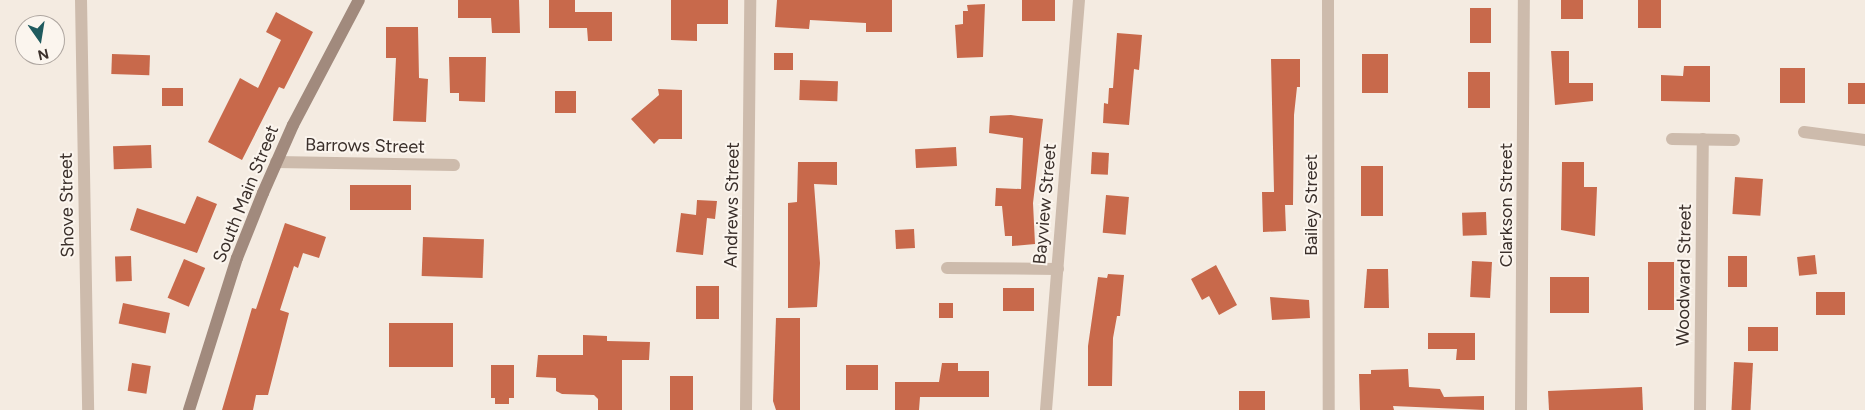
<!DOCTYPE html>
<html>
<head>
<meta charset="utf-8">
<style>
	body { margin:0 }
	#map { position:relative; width:1865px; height:410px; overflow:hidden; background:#f4ebe1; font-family:Figtree,sans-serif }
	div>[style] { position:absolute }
	.building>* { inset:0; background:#c8694b; transform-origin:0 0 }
	.street>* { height:12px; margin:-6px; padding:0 6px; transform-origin:6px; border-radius:6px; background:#cdbbac }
	.secondary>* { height:12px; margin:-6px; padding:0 6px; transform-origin:6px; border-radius:6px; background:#a18a7d }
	span { translate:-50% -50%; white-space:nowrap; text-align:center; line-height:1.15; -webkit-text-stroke:4px #fbf5ee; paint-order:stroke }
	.street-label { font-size:18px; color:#3b302b }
	.north { position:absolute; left:15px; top:15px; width:50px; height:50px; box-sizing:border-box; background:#fbf5ee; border:1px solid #aea6a0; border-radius:50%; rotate:167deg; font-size:14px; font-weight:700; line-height:20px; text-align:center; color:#3b302b }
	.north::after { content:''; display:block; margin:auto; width:18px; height:22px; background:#1f5a5e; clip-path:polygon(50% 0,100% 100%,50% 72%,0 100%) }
</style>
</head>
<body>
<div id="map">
	<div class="building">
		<i style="clip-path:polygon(458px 0,519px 0,520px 33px,492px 33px,491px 18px,458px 18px)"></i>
		<i style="clip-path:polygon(549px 0,575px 0,575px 12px,612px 12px,612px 41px,588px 41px,587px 28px,549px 28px)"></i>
		<i style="clip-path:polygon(671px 0,728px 0,728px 24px,697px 24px,697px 41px,671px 40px)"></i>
		<i style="clip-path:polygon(777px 0,892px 0,892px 32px,866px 32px,866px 23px,810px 20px,809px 29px,775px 27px)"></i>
		<i style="left:1022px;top:0;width:33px;height:21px"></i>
		<i style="left:1561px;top:0;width:22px;height:19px"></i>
		<i style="left:1638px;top:0;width:23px;height:28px"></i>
		<i style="clip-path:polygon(985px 4px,983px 57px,957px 58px,955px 25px,963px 24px,963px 11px,968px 11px,967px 5px)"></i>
		<i style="left:1470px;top:8px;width:21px;height:35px"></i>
		<i style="clip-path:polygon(276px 12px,313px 32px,284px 89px,279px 87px,242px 160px,208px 142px,240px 78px,258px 88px,281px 40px,266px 32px)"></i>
		<i style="clip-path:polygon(386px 27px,418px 27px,419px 78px,428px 79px,426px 122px,393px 121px,396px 58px,386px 58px)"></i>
		<i style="clip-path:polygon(1117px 33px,1142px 35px,1139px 70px,1134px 69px,1129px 125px,1103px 123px,1104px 103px,1108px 104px,1109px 88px,1113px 88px)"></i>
		<i style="clip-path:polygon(1551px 51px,1569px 51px,1569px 83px,1593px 83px,1593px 101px,1555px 105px)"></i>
		<i style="left:774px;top:53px;width:19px;height:17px"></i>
		<i style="left:112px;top:54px;width:38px;height:20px;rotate:2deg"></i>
		<i style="left:1362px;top:54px;width:26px;height:39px"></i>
		<i style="clip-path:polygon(449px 57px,486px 57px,485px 102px,459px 101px,459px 93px,450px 93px)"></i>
		<i style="clip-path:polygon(1271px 59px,1300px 59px,1300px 87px,1297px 87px,1294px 115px,1293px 205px,1285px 205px,1286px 231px,1263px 232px,1262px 192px,1274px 192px)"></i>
		<i style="clip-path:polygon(1684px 66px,1710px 66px,1710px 102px,1661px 101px,1661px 75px,1683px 76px)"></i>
		<i style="left:1780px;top:68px;width:25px;height:35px"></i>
		<i style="left:1468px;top:72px;width:22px;height:36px"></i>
		<i style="left:800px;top:80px;width:38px;height:20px;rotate:2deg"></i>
		<i style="left:1848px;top:83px;width:17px;height:21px"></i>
		<i style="left:162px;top:88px;width:21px;height:18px"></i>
		<i style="clip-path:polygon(658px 89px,682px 90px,682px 139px,659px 139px,654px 144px,631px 119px,659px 95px)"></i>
		<i style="left:555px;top:91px;width:21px;height:22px"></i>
		<i style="clip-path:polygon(1011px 115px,1043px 119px,1033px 203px,1035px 244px,1012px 246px,1012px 236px,1005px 236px,1002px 206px,995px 206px,996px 188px,1021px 189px,1023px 138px,989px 133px,990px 116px)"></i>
		<i style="left:151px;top:145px;width:23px;height:38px;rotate:88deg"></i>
		<i style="left:956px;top:147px;width:19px;height:41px;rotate:87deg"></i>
		<i style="left:1092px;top:152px;width:17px;height:22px;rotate:3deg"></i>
		<i style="clip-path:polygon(798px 162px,837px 162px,837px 185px,814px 184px,820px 263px,817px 307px,788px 308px,788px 203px,797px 202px)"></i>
		<i style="clip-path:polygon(1562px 162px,1584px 162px,1584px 187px,1597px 187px,1595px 236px,1561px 230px)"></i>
		<i style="left:1361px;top:166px;width:22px;height:50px"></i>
		<i style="left:1735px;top:177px;width:28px;height:37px;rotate:4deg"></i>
		<i style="left:350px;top:185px;width:61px;height:25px"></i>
		<i style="left:1106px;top:195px;width:23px;height:38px;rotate:5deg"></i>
		<i style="clip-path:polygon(197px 196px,217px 204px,197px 253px,130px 230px,137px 208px,185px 224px)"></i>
		<i style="clip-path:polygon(697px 200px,717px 201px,715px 219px,707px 218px,703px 255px,676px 252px,681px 213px,696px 215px)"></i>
		<i style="left:1486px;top:212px;width:23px;height:24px;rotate:88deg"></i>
		<i style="clip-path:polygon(285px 223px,326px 237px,319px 258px,303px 253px,298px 268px,294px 266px,280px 310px,289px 313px,268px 395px,256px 395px,253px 410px,222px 410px,252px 308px,256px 309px)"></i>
		<i style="left:914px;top:229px;width:19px;height:19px;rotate:87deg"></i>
		<i style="left:423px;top:237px;width:61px;height:39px;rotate:2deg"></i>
		<i style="left:1815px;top:255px;width:19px;height:18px;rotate:84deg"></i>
		<i style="left:131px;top:256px;width:25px;height:16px;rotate:88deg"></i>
		<i style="left:1728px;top:256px;width:19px;height:31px"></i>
		<i style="left:184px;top:259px;width:23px;height:42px;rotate:23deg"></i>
		<i style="left:1472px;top:261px;width:20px;height:36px;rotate:3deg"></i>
		<i style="left:1648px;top:262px;width:26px;height:48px"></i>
		<i style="clip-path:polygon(1216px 265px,1237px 305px,1219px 315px,1209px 296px,1202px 300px,1191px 279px)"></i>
		<i style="clip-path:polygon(1367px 269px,1388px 269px,1389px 308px,1364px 308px)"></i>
		<i style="clip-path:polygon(1108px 274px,1124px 275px,1120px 316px,1117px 316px,1113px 338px,1112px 386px,1088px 386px,1088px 346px,1098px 277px,1107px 278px)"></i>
		<i style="left:1550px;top:277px;width:39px;height:36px"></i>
		<i style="left:696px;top:286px;width:23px;height:33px"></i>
		<i style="left:1034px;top:288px;width:23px;height:31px;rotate:90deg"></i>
		<i style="left:1816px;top:292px;width:29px;height:23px"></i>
		<i style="clip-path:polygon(1270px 297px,1309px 300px,1310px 318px,1272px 320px)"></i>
		<i style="left:123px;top:303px;width:48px;height:21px;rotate:12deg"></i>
		<i style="left:939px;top:303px;width:14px;height:15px"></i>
		<i style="clip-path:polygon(776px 318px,800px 318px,800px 410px,776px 410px,773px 401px)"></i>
		<i style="left:389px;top:323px;width:64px;height:44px"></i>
		<i style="left:1748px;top:327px;width:30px;height:24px"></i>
		<i style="clip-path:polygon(1428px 333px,1475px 333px,1475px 360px,1456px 360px,1457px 349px,1428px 349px)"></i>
		<i style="clip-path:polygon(583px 335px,607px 336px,607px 341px,650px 342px,649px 360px,622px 360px,622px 410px,598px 410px,598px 399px,594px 395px,562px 394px,556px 391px,556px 378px,536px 377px,538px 355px,583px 355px)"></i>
		<i style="left:1734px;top:362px;width:19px;height:48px;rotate:3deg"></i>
		<i style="left:132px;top:363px;width:19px;height:28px;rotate:9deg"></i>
		<i style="clip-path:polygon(942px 363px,958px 363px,958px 371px,989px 371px,989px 397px,920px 397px,919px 410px,895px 410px,895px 382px,939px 382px)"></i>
		<i style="clip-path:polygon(491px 365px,514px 365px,514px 398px,509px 398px,509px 404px,495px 404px,495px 398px,491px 398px)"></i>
		<i style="left:846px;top:365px;width:32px;height:25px"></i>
		<i style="clip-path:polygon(1408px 369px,1409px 387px,1440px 389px,1444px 397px,1484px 396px,1484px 410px,1393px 406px,1394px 410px,1360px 410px,1359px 374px,1371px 374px,1371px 370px)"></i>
		<i style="left:670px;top:376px;width:23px;height:34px"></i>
		<i style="clip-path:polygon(1642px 387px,1643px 410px,1549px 410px,1548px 391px)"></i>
		<i style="left:1239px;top:391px;width:26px;height:19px"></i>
	</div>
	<div class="street">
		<i style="left:81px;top:0;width:410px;rotate:89deg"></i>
		<i style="left:1328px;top:0;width:410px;rotate:89.9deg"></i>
		<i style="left:1804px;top:132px;width:62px;rotate:7.5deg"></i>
		<i style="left:1672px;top:139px;width:62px;rotate:0.9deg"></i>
		<i style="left:276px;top:162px;width:178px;rotate:1deg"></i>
		<i style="left:947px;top:268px;width:111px;rotate:0.5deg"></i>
		<i style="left:746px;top:410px;width:410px;rotate:-89.4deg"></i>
		<i style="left:1046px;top:410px;width:411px;rotate:-85.4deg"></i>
		<i style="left:1521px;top:410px;width:410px;rotate:-89.6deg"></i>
		<i style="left:1700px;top:410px;width:271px;rotate:-89.4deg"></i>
	</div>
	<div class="secondary">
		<i style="left:189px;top:410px;width:159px;rotate:-72.5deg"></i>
		<i style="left:237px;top:258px;width:70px;rotate:-68.2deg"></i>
		<i style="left:263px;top:193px;width:74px;rotate:-66.2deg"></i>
		<i style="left:293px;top:125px;width:141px;rotate:-62.2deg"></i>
	</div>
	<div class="street-label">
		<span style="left:365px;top:146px;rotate:1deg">Barrows Street</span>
		<span style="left:246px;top:194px;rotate:-68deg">South Main Street</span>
		<span style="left:1045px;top:204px;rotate:-85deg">Bayview Street</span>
		<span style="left:67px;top:205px;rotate:-91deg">Shove Street</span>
		<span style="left:732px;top:205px;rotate:-89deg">Andrews Street</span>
		<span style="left:1311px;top:205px;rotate:-90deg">Bailey Street</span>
		<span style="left:1506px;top:205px;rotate:-90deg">Clarkson Street</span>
		<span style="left:1684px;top:275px;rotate:-89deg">Woodward Street</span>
	</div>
	<div class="north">N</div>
</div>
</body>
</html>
